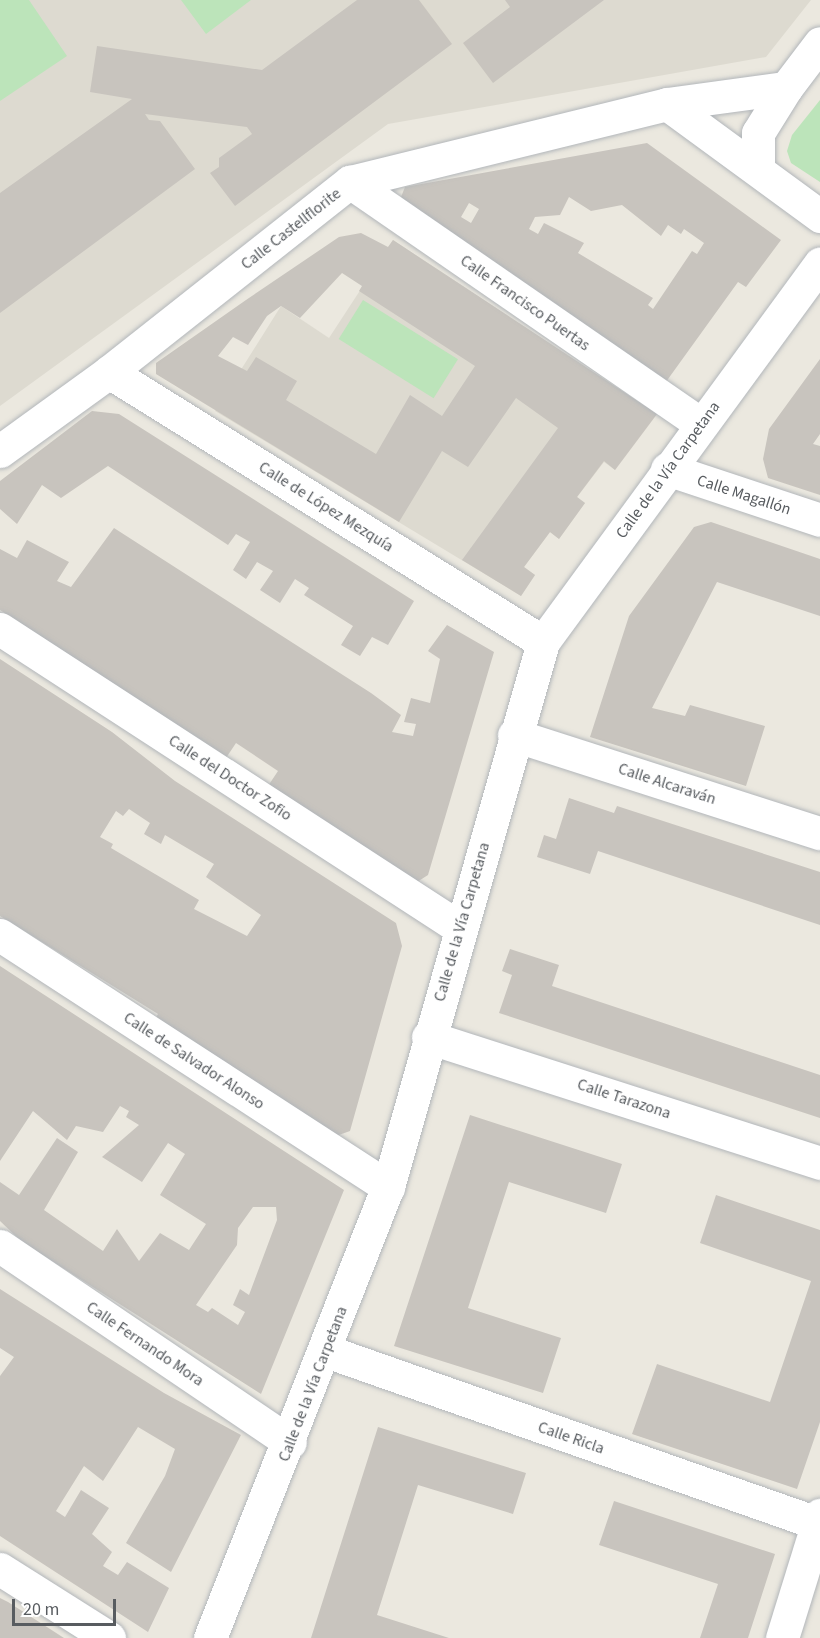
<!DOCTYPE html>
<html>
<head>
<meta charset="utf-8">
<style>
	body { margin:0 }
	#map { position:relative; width:820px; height:1638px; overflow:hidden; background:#ebe8df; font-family:"Source Sans 3",sans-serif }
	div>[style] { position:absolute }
	.education>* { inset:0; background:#dddad0 }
	.green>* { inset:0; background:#bce4ba; transform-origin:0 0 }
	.building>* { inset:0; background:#c8c4be }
	.roads { filter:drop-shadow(0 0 2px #b2b6ba) drop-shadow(0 0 2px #b2b6ba) }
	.minor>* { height:33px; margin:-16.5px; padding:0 16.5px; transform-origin:16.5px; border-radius:16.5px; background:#fff }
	span { translate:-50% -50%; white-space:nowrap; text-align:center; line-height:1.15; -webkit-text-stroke:4.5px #fff; paint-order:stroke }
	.street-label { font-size:16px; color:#585c60 }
	.scale { position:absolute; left:12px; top:1599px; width:104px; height:27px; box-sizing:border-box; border:3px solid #585c60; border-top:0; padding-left:8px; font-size:18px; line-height:21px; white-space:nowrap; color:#585c60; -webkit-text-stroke:4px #fff; paint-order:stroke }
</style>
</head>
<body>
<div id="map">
	<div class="education">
		<i style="clip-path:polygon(0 0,811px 0,766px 57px,388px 124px,0 406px)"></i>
		<i style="clip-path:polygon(393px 240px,657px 414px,615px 470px,604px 462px,577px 497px,585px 503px,559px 539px,550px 532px,524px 567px,535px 575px,521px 596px,215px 411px,281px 306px,329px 338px)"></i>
	</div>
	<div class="green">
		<i style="clip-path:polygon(0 0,29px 0,67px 56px,0 101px)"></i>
		<i style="clip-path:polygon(181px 0,251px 0,206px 34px)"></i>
		<i style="clip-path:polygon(820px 100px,820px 182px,791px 163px,787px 151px,792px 135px)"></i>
		<i style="left:363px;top:300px;width:112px;height:46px;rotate:32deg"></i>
	</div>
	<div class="building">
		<i style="clip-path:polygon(357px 0,419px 0,452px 44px,235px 206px,210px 173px,219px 167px,219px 158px,252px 134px,247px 127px,145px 114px,149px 120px,160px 121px,195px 169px,0 313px,0 193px,132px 99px,90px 92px,97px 46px,262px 70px)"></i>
		<i style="clip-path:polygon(505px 0,604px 0,493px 83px,463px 43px,510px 7px)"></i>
		<i style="clip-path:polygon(evenodd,647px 143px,781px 240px,746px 287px,738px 282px,663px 386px,397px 207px,405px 187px,647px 143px,569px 197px,591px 211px,622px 205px,661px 236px,668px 225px,681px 234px,684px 229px,704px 243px,697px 254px,692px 251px,653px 309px,648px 305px,653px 298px,578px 253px,584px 243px,544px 223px,538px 234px,529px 229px,535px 217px,560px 215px,569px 197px,647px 143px,469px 203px,479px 209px,471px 223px,461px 217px,469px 203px)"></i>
		<i style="clip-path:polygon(evenodd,361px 233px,388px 247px,393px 240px,657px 414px,615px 470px,604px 461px,577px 497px,585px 503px,559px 539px,550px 532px,524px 567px,535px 575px,521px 596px,462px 560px,558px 428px,516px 398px,468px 467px,442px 451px,399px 522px,156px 374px,156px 363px,246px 300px,339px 237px,361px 233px,342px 273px,362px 286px,359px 291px,475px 366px,442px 416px,410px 395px,376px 454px,286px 400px,297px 381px,256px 357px,247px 371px,218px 356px,233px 337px,248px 345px,267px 316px,281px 306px,300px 318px,342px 273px)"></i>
		<i style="clip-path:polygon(820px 359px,820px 434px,813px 444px,820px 446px,820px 495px,768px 478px,763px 459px,769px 429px)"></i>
		<i style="clip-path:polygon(92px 411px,119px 414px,414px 601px,388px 645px,372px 637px,360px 656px,341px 645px,353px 626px,304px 595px,309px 588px,295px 579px,280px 603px,260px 590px,273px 571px,257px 562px,246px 579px,233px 570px,250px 542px,236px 534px,228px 545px,108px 466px,61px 498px,42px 485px,17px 524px,0 509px,0 481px)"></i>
		<i style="clip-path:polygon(711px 522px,820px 559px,820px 616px,717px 582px,652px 708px,685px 716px,690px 705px,765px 726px,746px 786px,590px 737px,629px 616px,694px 527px)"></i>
		<i style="clip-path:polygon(114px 528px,371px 693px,401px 715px,392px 732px,413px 736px,416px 724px,404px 722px,411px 698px,430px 703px,440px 659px,428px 651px,447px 625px,494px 652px,428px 875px,417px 882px,268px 786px,278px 771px,236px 743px,226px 758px,0 610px,0 549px,17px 558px,27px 540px,69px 562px,57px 581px,71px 587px)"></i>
		<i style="clip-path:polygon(evenodd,0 659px,112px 732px,175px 781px,396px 923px,402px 946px,350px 1131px,336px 1136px,154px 1021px,158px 1014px,0 916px,0 659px,129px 809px,150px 823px,144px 834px,161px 844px,165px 835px,214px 864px,206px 877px,261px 915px,247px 936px,194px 909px,199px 900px,111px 848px,113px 844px,100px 837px,116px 811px,123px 816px,129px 809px)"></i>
		<i style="clip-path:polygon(569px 798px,614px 813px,617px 806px,820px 872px,820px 925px,598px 851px,590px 874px,537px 857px,544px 835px,556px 839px)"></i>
		<i style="clip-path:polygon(510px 949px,559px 965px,552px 986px,820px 1075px,820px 1118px,499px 1013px,512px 975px,502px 971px)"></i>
		<i style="clip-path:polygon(evenodd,0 966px,344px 1190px,261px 1394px,22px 1242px,0 1221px,0 1182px,19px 1195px,57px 1138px,78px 1152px,44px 1210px,103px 1251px,117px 1229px,139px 1261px,160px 1233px,189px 1250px,206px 1224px,160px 1195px,185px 1154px,168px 1143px,142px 1182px,102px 1157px,139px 1125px,126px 1117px,129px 1111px,120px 1106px,103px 1132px,76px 1126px,67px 1140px,33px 1111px,0 1161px,0 966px,253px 1207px,276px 1207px,277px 1220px,249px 1295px,240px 1289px,233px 1305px,245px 1312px,238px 1325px,212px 1308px,208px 1312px,196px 1305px,237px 1245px,238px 1228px,253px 1207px)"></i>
		<i style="clip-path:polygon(470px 1115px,622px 1164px,606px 1213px,509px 1182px,468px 1308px,561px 1338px,543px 1393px,394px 1346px)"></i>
		<i style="clip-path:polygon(716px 1195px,820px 1230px,820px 1422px,797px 1489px,632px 1434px,657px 1364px,770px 1402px,811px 1281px,700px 1243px)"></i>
		<i style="clip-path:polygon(0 1289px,164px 1393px,241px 1435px,171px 1572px,126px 1543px,165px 1476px,175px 1449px,138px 1427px,103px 1481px,84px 1466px,56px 1511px,65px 1517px,81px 1490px,109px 1508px,92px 1534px,112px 1552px,103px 1566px,118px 1575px,127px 1562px,169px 1588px,148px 1632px,0 1536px,0 1376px,14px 1357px,0 1348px)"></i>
		<i style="clip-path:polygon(378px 1427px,526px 1473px,513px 1514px,418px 1485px,377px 1615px,449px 1638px,311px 1638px)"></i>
		<i style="clip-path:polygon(614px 1501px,775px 1554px,748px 1638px,700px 1638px,718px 1584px,599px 1545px)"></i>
		<i style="clip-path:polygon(0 1598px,8px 1602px,64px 1638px,0 1638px)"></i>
	</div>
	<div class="roads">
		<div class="minor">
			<i style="left:667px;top:104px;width:190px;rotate:36.2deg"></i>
			<i style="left:758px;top:169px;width:36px;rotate:-90deg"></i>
			<i style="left:758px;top:133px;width:53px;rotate:-58.1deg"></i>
			<i style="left:350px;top:182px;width:426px;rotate:34.6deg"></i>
			<i style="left:109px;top:372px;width:511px;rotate:31.89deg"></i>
			<i style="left:0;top:451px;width:135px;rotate:-35.9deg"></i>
			<i style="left:109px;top:372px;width:307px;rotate:-38.3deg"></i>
			<i style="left:350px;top:182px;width:326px;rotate:-13.8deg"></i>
			<i style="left:667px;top:104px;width:120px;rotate:-7.7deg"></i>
			<i style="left:786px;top:88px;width:56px;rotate:-52.9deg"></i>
			<i style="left:667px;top:469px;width:161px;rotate:18.4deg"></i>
			<i style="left:0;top:629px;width:549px;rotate:33.02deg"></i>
			<i style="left:514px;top:735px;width:321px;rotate:17.8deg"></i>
			<i style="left:0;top:935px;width:463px;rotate:33deg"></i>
			<i style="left:428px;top:1037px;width:412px;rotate:17.8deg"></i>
			<i style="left:0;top:1246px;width:350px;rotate:34.1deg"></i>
			<i style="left:326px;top:1351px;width:520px;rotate:19.31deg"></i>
			<i style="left:0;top:1569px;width:129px;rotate:32.3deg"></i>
			<i style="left:210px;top:1638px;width:485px;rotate:-68.5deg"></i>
			<i style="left:388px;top:1187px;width:567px;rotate:-74.12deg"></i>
			<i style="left:543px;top:642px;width:469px;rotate:-53.8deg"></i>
			<i style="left:782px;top:1638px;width:129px;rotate:-72.8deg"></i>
		</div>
	</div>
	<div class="street-label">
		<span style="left:291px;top:229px;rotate:-38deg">Calle Castellflorite</span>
		<span style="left:525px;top:303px;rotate:35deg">Calle Francisco Puertas</span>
		<span style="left:668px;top:470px;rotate:-54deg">Calle de la Vía Carpetana</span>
		<span style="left:744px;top:495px;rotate:18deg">Calle Magallón</span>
		<span style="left:326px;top:507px;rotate:32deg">Calle de López Mezquía</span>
		<span style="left:230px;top:778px;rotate:33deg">Calle del Doctor Zofio</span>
		<span style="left:667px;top:784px;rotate:18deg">Calle Alcaraván</span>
		<span style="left:462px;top:922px;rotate:-74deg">Calle de la Vía Carpetana</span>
		<span style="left:194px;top:1061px;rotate:33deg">Calle de Salvador Alonso</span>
		<span style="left:624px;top:1099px;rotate:18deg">Calle Tarazona</span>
		<span style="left:145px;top:1344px;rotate:34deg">Calle Fernando Mora</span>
		<span style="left:313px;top:1384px;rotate:-69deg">Calle de la Vía Carpetana</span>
		<span style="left:571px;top:1438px;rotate:19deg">Calle Ricla</span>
	</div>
	<div class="scale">20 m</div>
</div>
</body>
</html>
